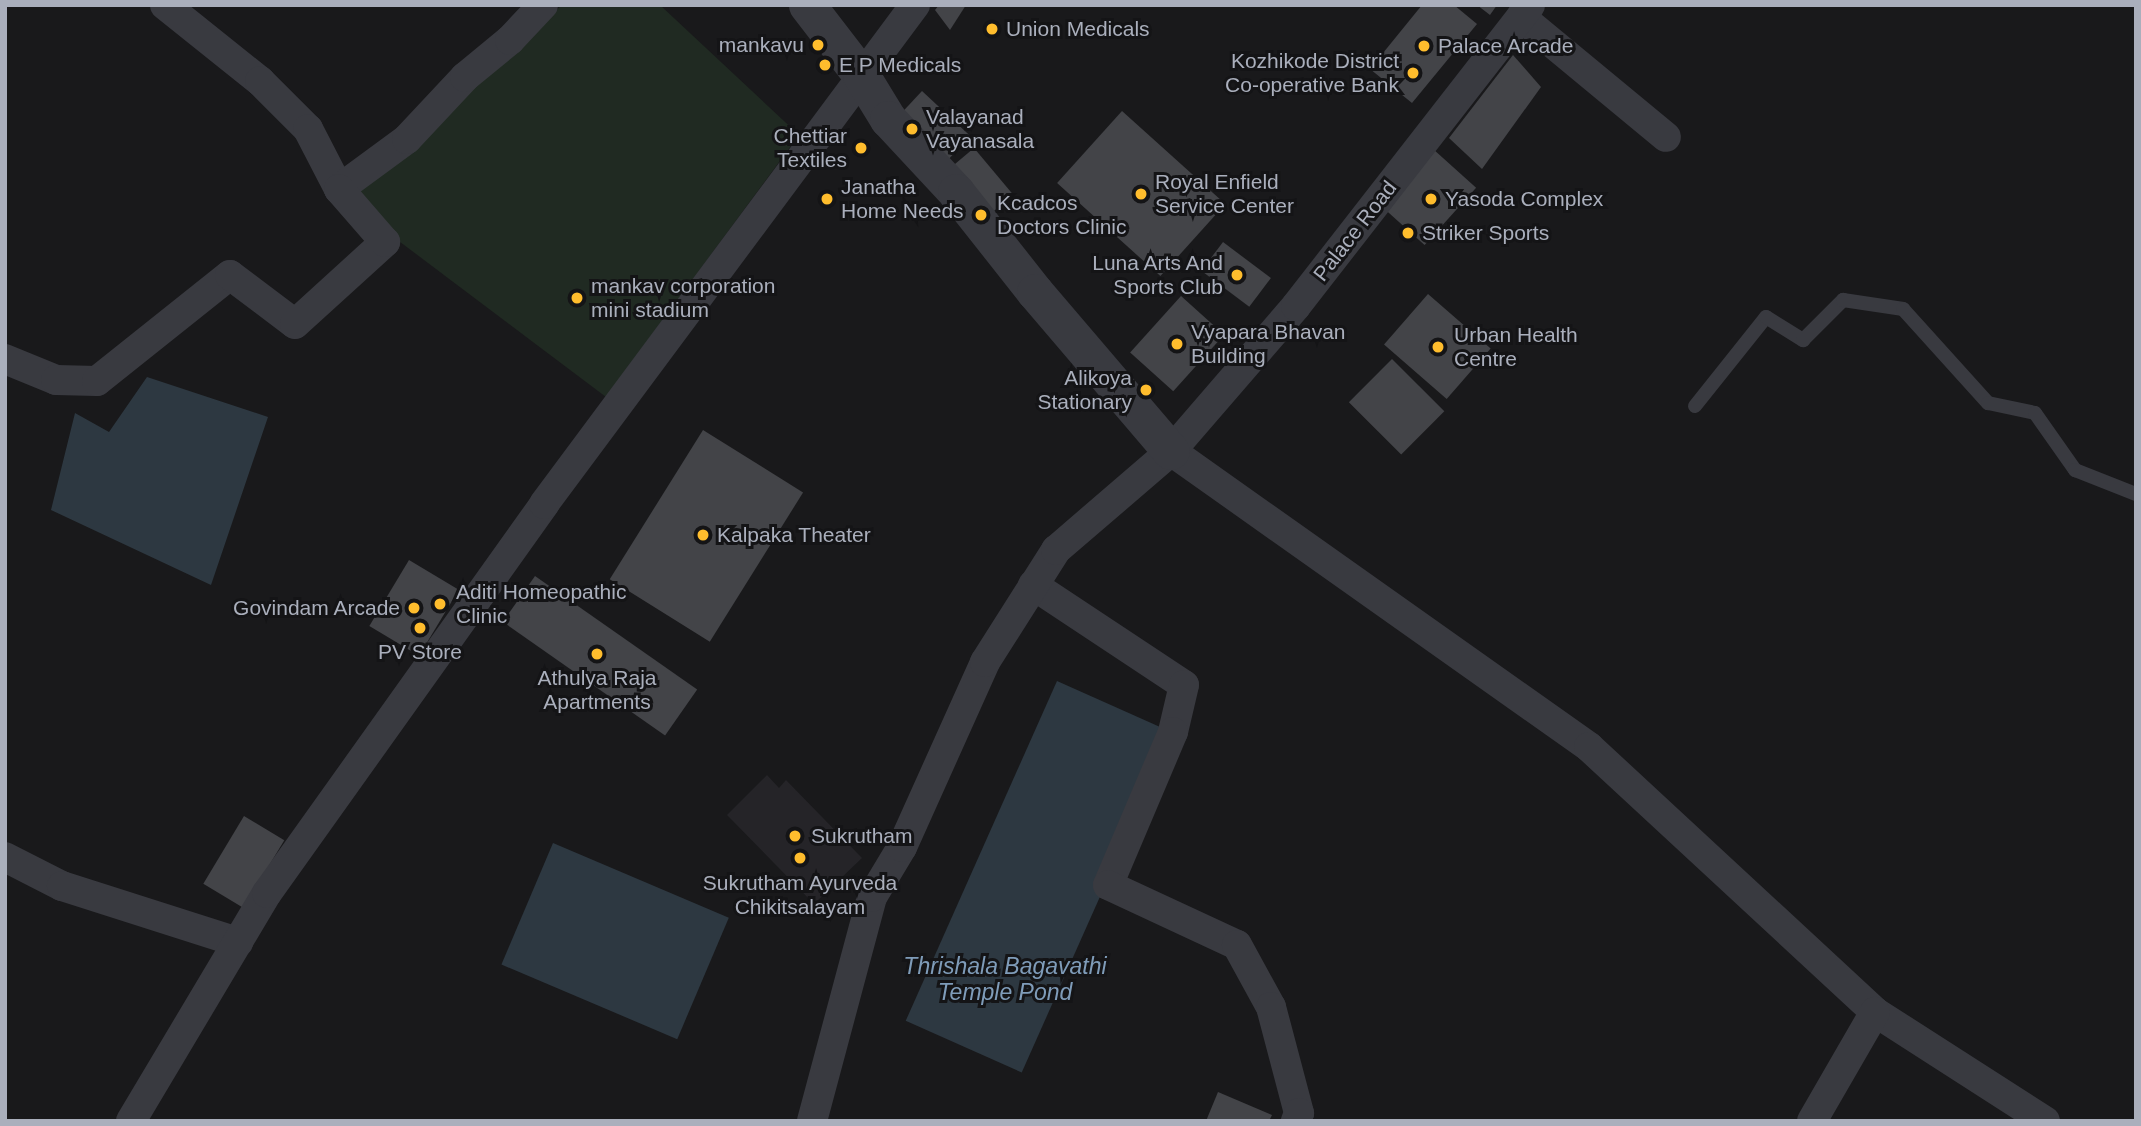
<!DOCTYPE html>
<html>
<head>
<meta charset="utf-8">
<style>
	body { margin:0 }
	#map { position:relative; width:2141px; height:1126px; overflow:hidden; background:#19191b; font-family:Arial,sans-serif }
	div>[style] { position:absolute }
	.built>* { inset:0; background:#252428 }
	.green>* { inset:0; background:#202a22 }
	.water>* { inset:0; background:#2d3841; transform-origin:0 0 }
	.building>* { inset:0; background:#434448; transform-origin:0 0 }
	.service>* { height:14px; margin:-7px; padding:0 7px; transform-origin:7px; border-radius:7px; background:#393a40 }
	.minor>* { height:30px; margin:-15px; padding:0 15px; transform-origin:15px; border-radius:15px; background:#393a40 }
	.tertiary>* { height:37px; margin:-18.5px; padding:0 18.5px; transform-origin:18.5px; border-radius:18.5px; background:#393a40 }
	.dots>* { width:19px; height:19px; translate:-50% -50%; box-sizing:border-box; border:4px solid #141416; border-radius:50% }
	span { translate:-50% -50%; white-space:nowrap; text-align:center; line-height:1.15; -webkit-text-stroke:6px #141416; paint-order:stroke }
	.poi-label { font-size:21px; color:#aaafbc }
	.left { translate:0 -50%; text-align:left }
	.right { translate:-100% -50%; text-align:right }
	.street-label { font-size:21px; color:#aaafbc }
	.water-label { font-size:23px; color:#7f9cb9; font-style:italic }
	.frame { position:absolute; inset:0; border:7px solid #aaafbc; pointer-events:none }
</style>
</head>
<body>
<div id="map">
	<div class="built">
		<i style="clip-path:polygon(767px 775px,779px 788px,786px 780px,862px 858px,814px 904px,727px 815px)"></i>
	</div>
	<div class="green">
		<i style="clip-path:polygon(562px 5px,660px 5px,799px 135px,606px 397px,343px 199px)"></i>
	</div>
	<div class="water">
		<i style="clip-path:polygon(147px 377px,268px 417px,211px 585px,51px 510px,75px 413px,109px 432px)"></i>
		<i style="left:1057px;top:681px;width:127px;height:372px;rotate:24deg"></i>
		<i style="left:553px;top:843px;width:191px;height:132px;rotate:23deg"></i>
	</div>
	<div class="building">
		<i style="clip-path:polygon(939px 5px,966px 5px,950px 30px,935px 10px)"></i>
		<i style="clip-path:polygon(1422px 5px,1454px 5px,1477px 24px,1412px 103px,1370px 69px)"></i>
		<i style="clip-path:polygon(1477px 5px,1497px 5px,1490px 15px)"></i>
		<i style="clip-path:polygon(1513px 55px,1541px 87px,1482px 169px,1449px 138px)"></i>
		<i style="left:922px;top:91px;width:66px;height:38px;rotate:43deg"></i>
		<i style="left:1122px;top:111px;width:139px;height:97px;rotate:42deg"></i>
		<i style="left:974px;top:148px;width:61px;height:31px;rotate:50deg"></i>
		<i style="left:1433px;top:149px;width:58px;height:77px;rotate:42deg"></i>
		<i style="left:1223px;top:242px;width:60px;height:36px;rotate:37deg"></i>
		<i style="left:1428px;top:294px;width:83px;height:67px;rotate:41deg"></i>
		<i style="left:1181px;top:296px;width:58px;height:76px;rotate:42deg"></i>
		<i style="left:1392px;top:359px;width:74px;height:61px;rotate:45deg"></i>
		<i style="left:703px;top:430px;width:118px;height:176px;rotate:32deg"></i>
		<i style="left:409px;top:560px;width:58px;height:77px;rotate:31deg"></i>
		<i style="left:535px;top:576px;width:198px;height:56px;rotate:35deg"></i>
		<i style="left:244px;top:816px;width:47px;height:79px;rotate:31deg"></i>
		<i style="clip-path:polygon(1218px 1092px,1272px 1115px,1269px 1121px,1206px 1121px)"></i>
	</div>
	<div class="service">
		<i style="left:1695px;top:406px;width:114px;rotate:-51.4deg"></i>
		<i style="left:1766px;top:317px;width:44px;rotate:31.9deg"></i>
		<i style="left:1803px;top:340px;width:57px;rotate:-45deg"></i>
		<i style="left:1843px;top:300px;width:61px;rotate:8.5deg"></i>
		<i style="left:1903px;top:309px;width:127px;rotate:47.9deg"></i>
		<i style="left:1988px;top:403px;width:48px;rotate:12deg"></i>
		<i style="left:2035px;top:413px;width:70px;rotate:54.9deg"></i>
		<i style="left:2075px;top:470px;width:66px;rotate:21.5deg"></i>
	</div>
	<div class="minor">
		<i style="left:165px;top:5px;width:122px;rotate:38.7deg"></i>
		<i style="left:260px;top:81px;width:68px;rotate:45deg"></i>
		<i style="left:308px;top:129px;width:68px;rotate:62.7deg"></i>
		<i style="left:339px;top:189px;width:84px;rotate:-36.3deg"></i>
		<i style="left:407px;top:139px;width:85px;rotate:-46.9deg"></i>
		<i style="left:465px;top:77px;width:58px;rotate:-39.4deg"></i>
		<i style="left:510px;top:40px;width:48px;rotate:-46.7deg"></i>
		<i style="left:1521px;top:17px;width:188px;rotate:39.6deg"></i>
		<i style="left:5px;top:359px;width:55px;rotate:22.4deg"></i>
		<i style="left:56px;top:380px;width:41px;rotate:1.4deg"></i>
		<i style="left:97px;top:381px;width:170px;rotate:-38.6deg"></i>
		<i style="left:230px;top:275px;width:81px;rotate:37deg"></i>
		<i style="left:295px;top:324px;width:122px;rotate:-42.3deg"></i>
		<i style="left:385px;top:242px;width:70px;rotate:-131deg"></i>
		<i style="left:1171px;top:451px;width:512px;rotate:35.3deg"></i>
		<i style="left:1589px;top:747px;width:390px;rotate:42.8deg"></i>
		<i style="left:1875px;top:1012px;width:202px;rotate:32.7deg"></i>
		<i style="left:1033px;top:585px;width:181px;rotate:33.5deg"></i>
		<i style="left:1184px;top:685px;width:48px;rotate:103.2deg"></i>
		<i style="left:1173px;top:732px;width:166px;rotate:113deg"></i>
		<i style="left:1108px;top:885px;width:142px;rotate:24.9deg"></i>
		<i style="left:1237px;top:945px;width:71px;rotate:61.3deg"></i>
		<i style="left:1271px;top:1007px;width:110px;rotate:75.2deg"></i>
		<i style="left:1299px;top:1113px;width:9px;rotate:111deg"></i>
		<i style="left:5px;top:857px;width:64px;rotate:27deg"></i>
		<i style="left:62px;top:886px;width:185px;rotate:17.7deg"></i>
		<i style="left:131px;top:1121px;width:265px;rotate:-59.2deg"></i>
		<i style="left:267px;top:893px;width:478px;rotate:-54.5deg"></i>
		<i style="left:544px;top:504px;width:622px;rotate:-53.37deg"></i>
		<i style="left:812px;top:1121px;width:232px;rotate:-75deg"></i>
		<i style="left:872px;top:897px;width:58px;rotate:-59deg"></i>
		<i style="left:902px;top:847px;width:203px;rotate:-65.8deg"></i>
		<i style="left:985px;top:662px;width:133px;rotate:-57.6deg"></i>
		<i style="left:1056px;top:550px;width:152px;rotate:-40.7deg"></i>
		<i style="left:1171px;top:451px;width:191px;rotate:-49.2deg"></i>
		<i style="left:1296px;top:306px;width:381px;rotate:-52.1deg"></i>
		<i style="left:1812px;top:1121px;width:126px;rotate:-60deg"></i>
	</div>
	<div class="tertiary">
		<i style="left:807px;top:5px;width:88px;rotate:52.4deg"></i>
		<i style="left:861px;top:75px;width:52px;rotate:58.5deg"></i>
		<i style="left:888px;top:119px;width:100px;rotate:47deg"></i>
		<i style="left:956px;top:192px;width:127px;rotate:51.7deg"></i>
		<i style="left:1035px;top:292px;width:209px;rotate:49.5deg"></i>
	</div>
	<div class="dots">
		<i style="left:992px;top:29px;background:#ffbd2d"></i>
		<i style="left:818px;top:45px;background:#ffbd2d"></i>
		<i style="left:1424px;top:46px;background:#ffbd2d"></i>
		<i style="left:825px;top:65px;background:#ffbd2d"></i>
		<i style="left:1413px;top:73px;background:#ffbd2d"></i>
		<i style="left:912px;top:129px;background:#ffbd2d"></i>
		<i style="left:861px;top:148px;background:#ffbd2d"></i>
		<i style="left:1141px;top:194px;background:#ffbd2d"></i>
		<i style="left:827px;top:199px;background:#ffbd2d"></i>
		<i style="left:1431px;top:199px;background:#ffbd2d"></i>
		<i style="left:981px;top:215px;background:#ffbd2d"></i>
		<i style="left:1408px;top:233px;background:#ffbd2d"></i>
		<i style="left:1237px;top:275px;background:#ffbd2d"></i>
		<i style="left:577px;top:298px;background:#ffbd2d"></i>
		<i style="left:1177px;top:344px;background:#ffbd2d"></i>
		<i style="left:1438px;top:347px;background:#ffbd2d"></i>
		<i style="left:1146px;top:390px;background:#ffbd2d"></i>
		<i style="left:703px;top:535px;background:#ffbd2d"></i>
		<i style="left:440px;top:604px;background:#ffbd2d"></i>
		<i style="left:414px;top:608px;background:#ffbd2d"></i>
		<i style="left:420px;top:628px;background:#ffbd2d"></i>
		<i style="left:597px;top:654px;background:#ffbd2d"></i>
		<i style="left:795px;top:836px;background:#ffbd2d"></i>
		<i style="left:800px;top:858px;background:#ffbd2d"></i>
	</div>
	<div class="poi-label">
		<span class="left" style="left:1006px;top:29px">Union Medicals</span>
		<span class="right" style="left:804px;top:45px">mankavu</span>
		<span class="left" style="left:1438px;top:46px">Palace Arcade</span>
		<span class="right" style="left:1399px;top:73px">Kozhikode District<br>Co-operative Bank</span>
		<span class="left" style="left:839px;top:65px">E P Medicals</span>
		<span class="left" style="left:926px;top:129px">Valayanad<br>Vayanasala</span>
		<span class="right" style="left:847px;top:148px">Chettiar<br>Textiles</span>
		<span class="left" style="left:1155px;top:194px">Royal Enfield<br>Service Center</span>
		<span class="left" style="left:841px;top:199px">Janatha<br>Home Needs</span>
		<span class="left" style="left:1445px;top:199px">Yasoda Complex</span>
		<span class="left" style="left:997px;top:215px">Kcadcos<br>Doctors Clinic</span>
		<span class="left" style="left:1422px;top:233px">Striker Sports</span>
		<span class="right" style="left:1223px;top:275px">Luna Arts And<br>Sports Club</span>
		<span class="left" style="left:591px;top:298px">mankav corporation<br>mini stadium</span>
		<span class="left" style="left:1191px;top:344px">Vyapara Bhavan<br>Building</span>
		<span class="left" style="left:1454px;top:347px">Urban Health<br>Centre</span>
		<span class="right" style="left:1132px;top:390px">Alikoya<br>Stationary</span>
		<span class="left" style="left:717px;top:535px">Kalpaka Theater</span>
		<span class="left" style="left:456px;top:604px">Aditi Homeopathic<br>Clinic</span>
		<span class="right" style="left:400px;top:608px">Govindam Arcade</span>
		<span style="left:420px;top:652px">PV Store</span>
		<span style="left:597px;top:690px">Athulya Raja<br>Apartments</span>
		<span class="left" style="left:811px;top:836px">Sukrutham</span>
		<span style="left:800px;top:895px">Sukrutham Ayurveda<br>Chikitsalayam</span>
	</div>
	<div class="street-label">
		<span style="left:1355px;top:231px;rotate:-52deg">Palace Road</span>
	</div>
	<div class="water-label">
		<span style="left:1005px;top:979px">Thrishala Bagavathi<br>Temple Pond</span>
	</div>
	<div class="frame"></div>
</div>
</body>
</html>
